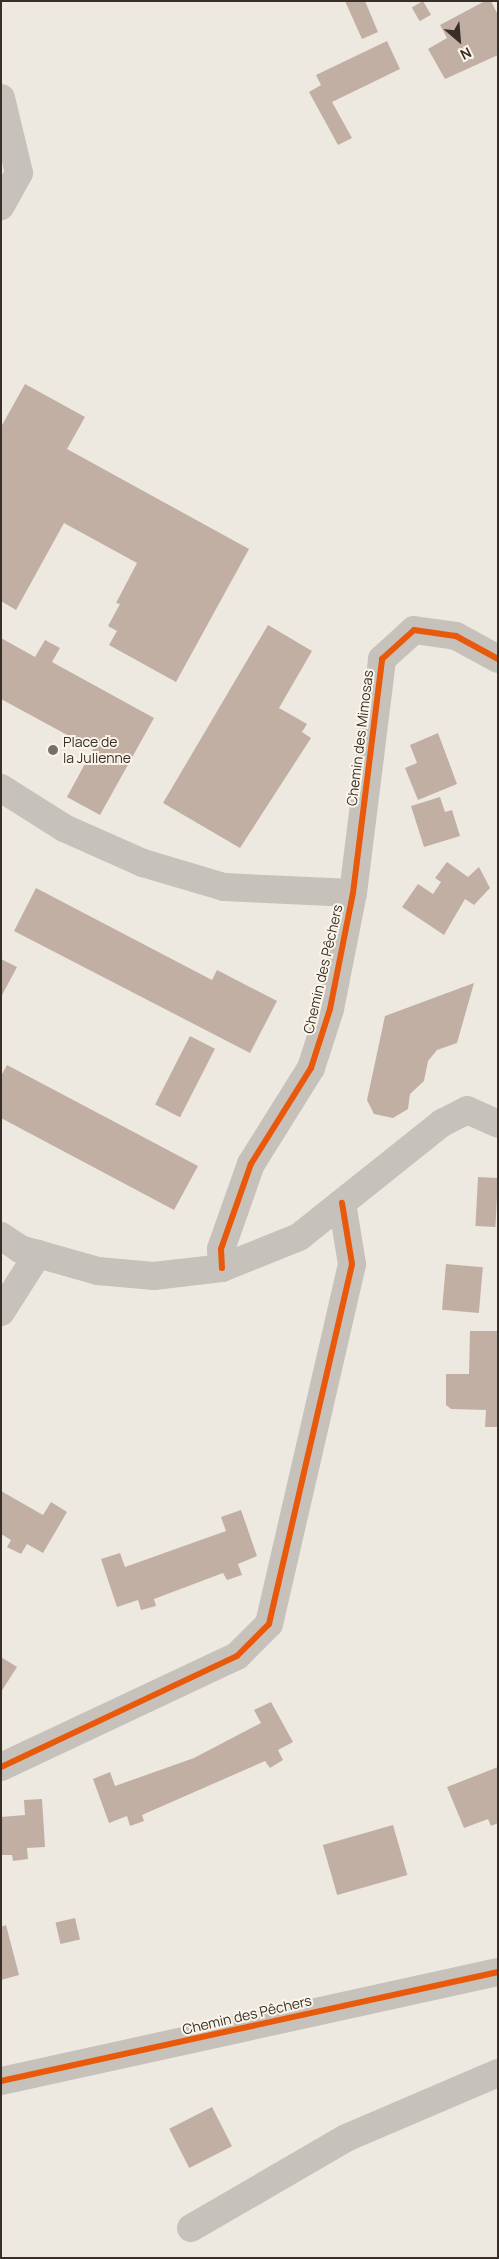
<!DOCTYPE html>
<html>
<head>
<meta charset="utf-8">
<style>
	body { margin:0 }
	#map { position:relative; width:499px; height:2259px; overflow:hidden; background:#ede9e1; font-family:Manrope,sans-serif }
	div>[style] { position:absolute }
	.building>* { inset:0; background:#c1afa3; transform-origin:0 0 }
	.minor>* { height:28px; margin:-14px; padding:0 14px; transform-origin:14px; border-radius:14px; background:#c6c1ba }
	.cycleway>* { height:6px; margin:-3px; padding:0 3px; transform-origin:3px; border-radius:3px; background:#e8590c }
	.dots>* { width:14px; height:14px; translate:-50% -50%; box-sizing:border-box; border:2px solid #faf4e9; border-radius:50% }
	span { translate:-50% -50%; white-space:nowrap; text-align:center; line-height:1.15; -webkit-text-stroke:4px #faf4e9; paint-order:stroke }
	.street-label { font-size:14px; color:#372f28 }
	.poi-label { font-size:14px; color:#372f28 }
	.left { translate:0 -50%; text-align:left }
	.frame { position:absolute; inset:0; border:2px solid #372f28; pointer-events:none }
	.north { position:absolute; left:434px; top:15px; width:50px; height:50px; -webkit-text-stroke:4px #faf4e9; paint-order:stroke; rotate:153deg; font-size:14px; font-weight:700; line-height:20px; text-align:center; color:#372f28 }
	.north::after { content:''; display:block; margin:auto; width:18px; height:22px; background:#372f28; clip-path:polygon(50% 0,100% 100%,50% 72%,0 100%) }
</style>
</head>
<body>
<div id="map">
	<div class="building">
		<i style="clip-path:polygon(345px 1px,365px 1px,378px 32px,362px 39px)"></i>
		<i style="left:423px;top:1px;width:16px;height:13px;rotate:60deg"></i>
		<i style="clip-path:polygon(485px 1px,491px 1px,498px 15px,498px 55px,445px 79px,428px 49px,447px 38px,440px 25px)"></i>
		<i style="clip-path:polygon(387px 41px,400px 69px,332px 102px,352px 138px,338px 145px,309px 92px,321px 85px,316px 75px)"></i>
		<i style="clip-path:polygon(25px 384px,85px 417px,67px 449px,249px 549px,176px 682px,109px 645px,117px 631px,108px 626px,120px 604px,116px 603px,137px 563px,64px 523px,16px 610px,1px 601px,1px 427px)"></i>
		<i style="clip-path:polygon(268px 625px,312px 651px,279px 708px,307px 724px,302px 732px,311px 738px,240px 848px,163px 803px)"></i>
		<i style="clip-path:polygon(1px 638px,35px 657px,45px 640px,60px 648px,52px 662px,154px 718px,100px 815px,67px 797px,93px 749px,1px 699px)"></i>
		<i style="clip-path:polygon(438px 733px,457px 784px,418px 800px,405px 768px,417px 763px,410px 745px)"></i>
		<i style="clip-path:polygon(440px 797px,445px 812px,452px 810px,460px 836px,424px 847px,411px 806px)"></i>
		<i style="clip-path:polygon(447px 862px,468px 877px,479px 867px,490px 888px,474px 905px,465px 899px,444px 935px,402px 907px,418px 884px,433px 894px,441px 882px,435px 878px)"></i>
		<i style="clip-path:polygon(36px 888px,212px 980px,217px 970px,277px 1001px,250px 1053px,14px 931px)"></i>
		<i style="clip-path:polygon(1px 959px,17px 967px,1px 997px)"></i>
		<i style="clip-path:polygon(474px 983px,457px 1043px,437px 1050px,428px 1061px,424px 1081px,410px 1094px,408px 1109px,393px 1118px,374px 1114px,367px 1100px,385px 1016px)"></i>
		<i style="left:190px;top:1036px;width:28px;height:77px;rotate:27deg"></i>
		<i style="clip-path:polygon(7px 1065px,198px 1166px,174px 1210px,1px 1118px,1px 1076px)"></i>
		<i style="left:478px;top:1177px;width:20px;height:49px;rotate:3deg"></i>
		<i style="left:446px;top:1264px;width:37px;height:46px;rotate:5deg"></i>
		<i style="clip-path:polygon(470px 1331px,498px 1331px,498px 1427px,485px 1427px,486px 1410px,451px 1409px,446px 1405px,446px 1374px,469px 1374px)"></i>
		<i style="clip-path:polygon(1px 1491px,43px 1515px,51px 1502px,67px 1512px,43px 1553px,27px 1544px,21px 1554px,7px 1547px,11px 1540px,1px 1534px)"></i>
		<i style="clip-path:polygon(241px 1510px,257px 1556px,238px 1564px,242px 1575px,227px 1580px,223px 1573px,154px 1599px,156px 1606px,141px 1610px,138px 1600px,117px 1607px,101px 1559px,120px 1553px,125px 1567px,226px 1531px,221px 1517px)"></i>
		<i style="clip-path:polygon(1px 1657px,17px 1667px,1px 1692px)"></i>
		<i style="clip-path:polygon(271px 1702px,293px 1742px,278px 1750px,283px 1760px,270px 1768px,265px 1761px,142px 1815px,144px 1821px,130px 1826px,127px 1816px,109px 1823px,93px 1779px,110px 1772px,115px 1786px,194px 1758px,261px 1723px,254px 1710px)"></i>
		<i style="clip-path:polygon(498px 1767px,498px 1823px,491px 1826px,488px 1819px,464px 1828px,447px 1787px)"></i>
		<i style="clip-path:polygon(42px 1799px,45px 1847px,27px 1848px,28px 1859px,13px 1861px,12px 1855px,1px 1855px,1px 1817px,25px 1815px,24px 1800px)"></i>
		<i style="left:393px;top:1825px;width:52px;height:73px;rotate:74deg"></i>
		<i style="left:75px;top:1918px;width:22px;height:20px;rotate:77deg"></i>
		<i style="clip-path:polygon(6px 1925px,19px 1975px,1px 1980px,1px 1927px)"></i>
		<i style="left:212px;top:2107px;width:44px;height:48px;rotate:63deg"></i>
	</div>
	<div class="minor">
		<i style="left:1px;top:98px;width:77px;rotate:76.5deg"></i>
		<i style="left:19px;top:173px;width:38px;rotate:119deg"></i>
		<i style="left:1px;top:788px;width:75px;rotate:32.4deg"></i>
		<i style="left:64px;top:828px;width:86px;rotate:23.9deg"></i>
		<i style="left:143px;top:863px;width:84px;rotate:16.5deg"></i>
		<i style="left:224px;top:887px;width:129px;rotate:2.7deg"></i>
		<i style="left:1px;top:1236px;width:23px;rotate:34deg"></i>
		<i style="left:20px;top:1249px;width:81px;rotate:15.8deg"></i>
		<i style="left:98px;top:1271px;width:56px;rotate:5.1deg"></i>
		<i style="left:154px;top:1276px;width:68px;rotate:-6.7deg"></i>
		<i style="left:222px;top:1268px;width:83px;rotate:-21.9deg"></i>
		<i style="left:299px;top:1237px;width:183px;rotate:-38.6deg"></i>
		<i style="left:442px;top:1123px;width:28px;rotate:-27deg"></i>
		<i style="left:467px;top:1110px;width:34px;rotate:24deg"></i>
		<i style="left:222px;top:1268px;width:19px;rotate:-93deg"></i>
		<i style="left:221px;top:1249px;width:90px;rotate:-70.6deg"></i>
		<i style="left:251px;top:1164px;width:113px;rotate:-58deg"></i>
		<i style="left:311px;top:1068px;width:62px;rotate:-72.1deg"></i>
		<i style="left:330px;top:1009px;width:118px;rotate:-78.8deg"></i>
		<i style="left:353px;top:893px;width:236px;rotate:-82.9deg"></i>
		<i style="left:382px;top:659px;width:43px;rotate:-42.2deg"></i>
		<i style="left:414px;top:630px;width:42px;rotate:8.1deg"></i>
		<i style="left:456px;top:636px;width:48px;rotate:28.7deg"></i>
		<i style="left:1px;top:1312px;width:69px;rotate:-57.5deg"></i>
		<i style="left:1px;top:1767px;width:261px;rotate:-25.2deg"></i>
		<i style="left:237px;top:1656px;width:45px;rotate:-45deg"></i>
		<i style="left:269px;top:1624px;width:369px;rotate:-77deg"></i>
		<i style="left:352px;top:1264px;width:62px;rotate:-99.3deg"></i>
		<i style="left:1px;top:2081px;width:509px;rotate:-12.37deg"></i>
		<i style="left:191px;top:2228px;width:179px;rotate:-30.1deg"></i>
		<i style="left:346px;top:2138px;width:165px;rotate:-23.2deg"></i>
	</div>
	<div class="cycleway">
		<i style="left:222px;top:1268px;width:19px;rotate:-93deg"></i>
		<i style="left:221px;top:1249px;width:90px;rotate:-70.6deg"></i>
		<i style="left:251px;top:1164px;width:113px;rotate:-58deg"></i>
		<i style="left:311px;top:1068px;width:62px;rotate:-72.1deg"></i>
		<i style="left:330px;top:1009px;width:118px;rotate:-78.8deg"></i>
		<i style="left:353px;top:893px;width:236px;rotate:-82.9deg"></i>
		<i style="left:382px;top:659px;width:43px;rotate:-42.2deg"></i>
		<i style="left:414px;top:630px;width:42px;rotate:8.1deg"></i>
		<i style="left:456px;top:636px;width:48px;rotate:28.7deg"></i>
		<i style="left:1px;top:1767px;width:261px;rotate:-25.2deg"></i>
		<i style="left:237px;top:1656px;width:45px;rotate:-45deg"></i>
		<i style="left:269px;top:1624px;width:369px;rotate:-77deg"></i>
		<i style="left:352px;top:1264px;width:62px;rotate:-99.3deg"></i>
		<i style="left:1px;top:2081px;width:509px;rotate:-12.37deg"></i>
	</div>
	<div class="dots">
		<i style="left:53px;top:750px;background:#777069"></i>
	</div>
	<div class="street-label">
		<span style="left:360px;top:738px;rotate:-83deg">Chemin des Mimosas</span>
		<span style="left:323px;top:969px;rotate:-77deg">Chemin des Pêchers</span>
		<span style="left:247px;top:2015px;rotate:-13deg">Chemin des Pêchers</span>
	</div>
	<div class="poi-label">
		<span class="left" style="left:63px;top:750px">Place de<br>la Julienne</span>
	</div>
	<div class="frame"></div>
	<div class="north">N</div>
</div>
</body>
</html>
